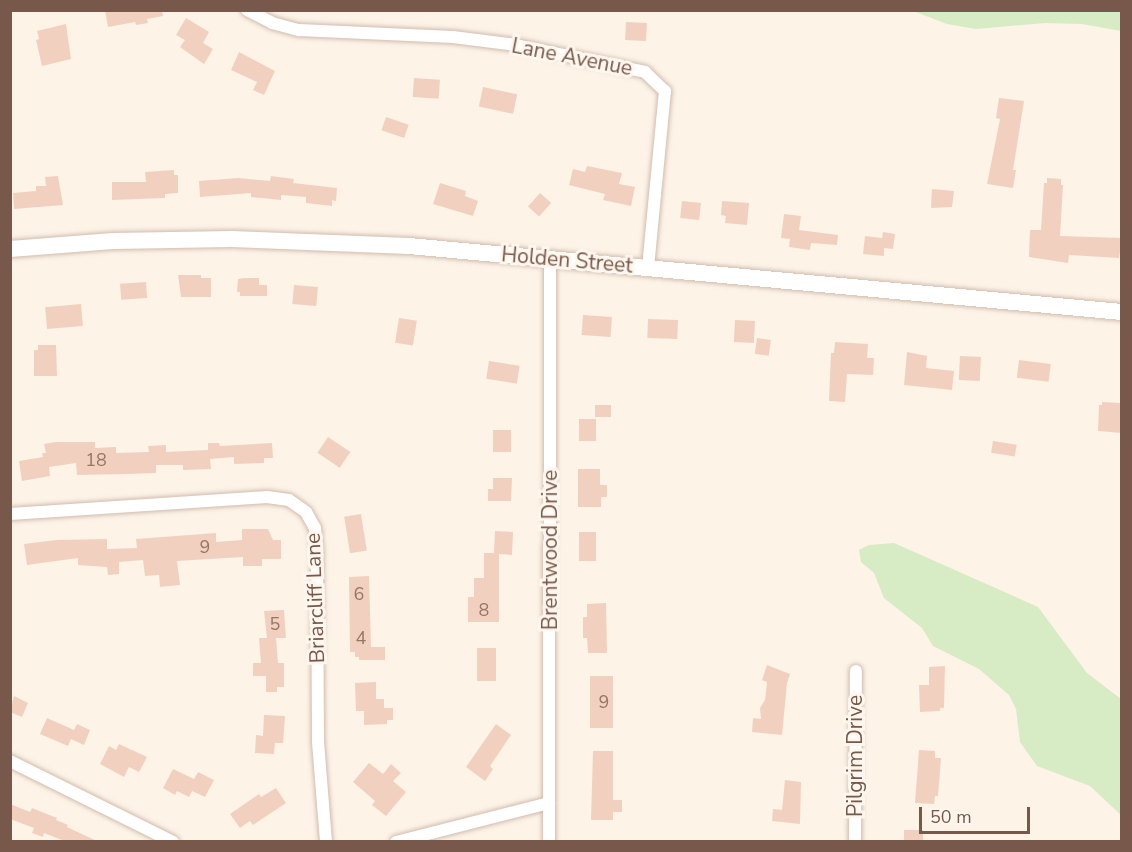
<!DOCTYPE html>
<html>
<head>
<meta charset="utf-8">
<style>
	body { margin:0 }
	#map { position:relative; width:1132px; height:852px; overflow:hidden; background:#fdf3e7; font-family:"Nunito Sans",sans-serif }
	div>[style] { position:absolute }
	.green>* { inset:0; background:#d7ebc5 }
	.building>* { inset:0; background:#f2d0bf; transform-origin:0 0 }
	.roads { filter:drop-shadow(0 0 2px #d1bcaf) drop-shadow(0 0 2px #d1bcaf) }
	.minor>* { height:12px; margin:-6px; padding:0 6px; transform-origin:6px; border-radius:6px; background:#fff }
	.secondary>* { height:16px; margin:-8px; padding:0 8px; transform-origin:8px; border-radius:8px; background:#fff }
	span { translate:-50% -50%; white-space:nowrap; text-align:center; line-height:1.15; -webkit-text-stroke:6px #fff7ee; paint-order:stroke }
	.number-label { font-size:18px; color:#967668 }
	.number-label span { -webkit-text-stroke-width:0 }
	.street-label { font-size:21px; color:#77584b }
	.frame { position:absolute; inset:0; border:12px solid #77584b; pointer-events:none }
	.scale { position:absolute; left:919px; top:807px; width:111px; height:27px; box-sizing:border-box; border:3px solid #77584b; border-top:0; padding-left:8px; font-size:18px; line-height:21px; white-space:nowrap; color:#77584b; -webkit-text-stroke:4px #fff7ee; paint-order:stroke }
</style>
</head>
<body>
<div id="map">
	<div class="green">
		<i style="clip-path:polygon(913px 11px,1121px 11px,1121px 31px,1082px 24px,1045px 23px,976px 29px,947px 24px)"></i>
		<i style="clip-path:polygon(894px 543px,1038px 607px,1087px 673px,1121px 699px,1121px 815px,1090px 786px,1037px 766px,1020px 742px,1016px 709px,1009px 695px,979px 669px,933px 646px,922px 628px,884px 598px,874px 573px,861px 562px,859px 550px,869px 545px)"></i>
	</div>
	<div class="building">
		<i style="clip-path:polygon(105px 10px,162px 10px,163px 16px,147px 19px,148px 23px,136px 25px,135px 22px,108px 27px)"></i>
		<i style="clip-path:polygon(186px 18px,209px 32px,203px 43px,213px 49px,204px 64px,180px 47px,185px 40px,176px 35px)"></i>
		<i style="left:626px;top:22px;width:21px;height:18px;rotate:3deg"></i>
		<i style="clip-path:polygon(66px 24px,71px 59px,42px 66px,36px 40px,39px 39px,37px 31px)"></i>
		<i style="clip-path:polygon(239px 52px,275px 71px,264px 95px,253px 90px,257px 82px,231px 70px)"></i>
		<i style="left:414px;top:78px;width:26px;height:19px;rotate:4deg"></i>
		<i style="left:483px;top:87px;width:35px;height:20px;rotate:12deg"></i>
		<i style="clip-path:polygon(999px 98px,1024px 101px,1013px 170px,1016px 170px,1013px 188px,987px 184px,1000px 119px,996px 118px)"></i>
		<i style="left:386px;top:117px;width:24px;height:14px;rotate:19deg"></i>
		<i style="clip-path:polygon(587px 166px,622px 173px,619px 184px,635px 187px,631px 206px,603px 200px,605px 194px,569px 185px,573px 169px,585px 172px)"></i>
		<i style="clip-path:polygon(174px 170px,174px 175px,178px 175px,178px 193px,165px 194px,165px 198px,112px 200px,112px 182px,146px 182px,145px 172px)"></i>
		<i style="clip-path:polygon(58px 176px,63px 205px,14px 209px,13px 193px,36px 191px,36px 186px,46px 186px,45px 177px)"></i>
		<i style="clip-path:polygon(271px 176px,294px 179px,293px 183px,337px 188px,336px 201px,332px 200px,332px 206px,306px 203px,306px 197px,281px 195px,281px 200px,251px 197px,251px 193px,200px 197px,199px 181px,238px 178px,270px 181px)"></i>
		<i style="clip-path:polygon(1047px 178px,1061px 179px,1061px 185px,1063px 185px,1060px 236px,1122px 238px,1119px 258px,1069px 255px,1068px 263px,1029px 257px,1030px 230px,1041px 230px,1044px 183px,1047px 183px)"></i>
		<i style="clip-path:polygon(440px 183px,466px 191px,465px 196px,478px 201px,473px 216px,433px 204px)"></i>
		<i style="clip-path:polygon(932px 189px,954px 191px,952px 207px,931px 208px)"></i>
		<i style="left:540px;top:193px;width:15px;height:18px;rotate:42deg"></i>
		<i style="left:682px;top:201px;width:19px;height:17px;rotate:6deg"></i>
		<i style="clip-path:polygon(722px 201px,749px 203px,747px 225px,725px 223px,726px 216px,721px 215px)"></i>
		<i style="clip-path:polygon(784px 214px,801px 216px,799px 230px,838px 235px,837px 245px,811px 243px,810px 250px,789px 247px,790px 239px,781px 238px)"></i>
		<i style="clip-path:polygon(883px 232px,895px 234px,893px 249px,884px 248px,884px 256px,863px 254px,865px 236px,882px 238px)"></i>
		<i style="clip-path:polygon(178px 275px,201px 275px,201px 278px,211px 278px,211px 297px,181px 297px)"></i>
		<i style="clip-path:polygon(245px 278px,259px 278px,259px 285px,267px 285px,267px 296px,240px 296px,240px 292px,237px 292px,238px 279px)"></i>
		<i style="left:146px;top:282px;width:16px;height:26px;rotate:86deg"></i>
		<i style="left:294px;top:285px;width:24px;height:19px;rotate:5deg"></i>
		<i style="left:81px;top:304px;width:22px;height:36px;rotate:85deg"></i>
		<i style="left:583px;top:315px;width:29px;height:20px;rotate:4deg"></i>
		<i style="left:399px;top:318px;width:18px;height:25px;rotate:9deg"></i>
		<i style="left:648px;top:319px;width:30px;height:19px;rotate:2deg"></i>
		<i style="left:735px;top:320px;width:20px;height:22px;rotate:3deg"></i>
		<i style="left:757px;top:338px;width:14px;height:16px;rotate:8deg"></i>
		<i style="clip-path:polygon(835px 342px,868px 344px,867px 358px,874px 358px,873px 375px,847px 374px,845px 402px,829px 401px,831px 353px,834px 353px)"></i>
		<i style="clip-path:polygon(38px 345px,56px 345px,57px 376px,34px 376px,34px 350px,38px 350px)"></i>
		<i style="clip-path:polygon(907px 352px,927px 356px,926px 368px,954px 371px,952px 390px,904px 385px)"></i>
		<i style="left:960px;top:356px;width:21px;height:24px;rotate:3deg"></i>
		<i style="left:1019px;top:360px;width:32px;height:18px;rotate:7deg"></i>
		<i style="left:489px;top:361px;width:31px;height:18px;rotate:9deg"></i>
		<i style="clip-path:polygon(1102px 402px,1120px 403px,1122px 433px,1098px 431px,1099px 405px,1102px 405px)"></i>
		<i style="left:595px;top:405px;width:16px;height:12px"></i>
		<i style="left:596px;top:419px;width:22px;height:17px;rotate:90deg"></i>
		<i style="left:493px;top:430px;width:18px;height:22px"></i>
		<i style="left:328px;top:437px;width:27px;height:19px;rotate:34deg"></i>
		<i style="left:993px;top:441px;width:24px;height:12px;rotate:9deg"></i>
		<i style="clip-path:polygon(56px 442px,95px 442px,95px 448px,116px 447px,116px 453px,149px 452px,148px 446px,166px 445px,166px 452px,208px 450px,208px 443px,219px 443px,220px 446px,272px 443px,273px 458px,264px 458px,264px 463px,234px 464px,234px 457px,210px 459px,211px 469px,183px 470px,183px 465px,156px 465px,156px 473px,127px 474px,77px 475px,76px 463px,49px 467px,50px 476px,22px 481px,19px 461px,43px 457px,42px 453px,46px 453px,44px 444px)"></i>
		<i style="clip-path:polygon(578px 469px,600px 469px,600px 485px,607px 485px,607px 497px,601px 497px,601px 507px,578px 507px)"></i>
		<i style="clip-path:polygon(493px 478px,512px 478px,511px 501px,488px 501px,488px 489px,493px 489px)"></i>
		<i style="left:361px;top:514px;width:37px;height:17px;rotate:81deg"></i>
		<i style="clip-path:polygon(242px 529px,268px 529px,273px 540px,281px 540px,281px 559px,262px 559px,262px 566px,243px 566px,243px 557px,177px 561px,180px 585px,160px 587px,159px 575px,145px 576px,143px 560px,119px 562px,119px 574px,108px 575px,107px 567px,78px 565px,78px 558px,27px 565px,24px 544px,56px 540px,107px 539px,107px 549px,137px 548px,136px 539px,216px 533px,216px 542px,242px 540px)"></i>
		<i style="clip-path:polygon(495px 531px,513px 532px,512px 555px,499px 554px,499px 622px,468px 622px,468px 597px,474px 597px,474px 578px,484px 578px,484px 553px,494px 553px)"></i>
		<i style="left:579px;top:532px;width:17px;height:29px"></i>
		<i style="clip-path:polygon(369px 576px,371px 647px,385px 647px,385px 660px,359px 660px,359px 657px,355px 657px,355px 652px,350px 652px,349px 577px)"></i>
		<i style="clip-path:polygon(606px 603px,607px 653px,588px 653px,587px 638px,583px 638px,583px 617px,587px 617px,587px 604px)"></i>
		<i style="clip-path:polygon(284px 610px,286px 638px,276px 638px,278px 663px,284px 663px,284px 687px,277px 687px,277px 692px,266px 692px,266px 676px,253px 676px,253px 663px,261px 663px,259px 638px,267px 638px,264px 611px)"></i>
		<i style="left:477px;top:648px;width:19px;height:33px"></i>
		<i style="clip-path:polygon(767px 665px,790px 674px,787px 683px,782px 735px,752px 732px,753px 718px,761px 719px,760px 708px,765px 700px,767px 682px,762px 680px)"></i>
		<i style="clip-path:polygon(945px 666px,944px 708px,940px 708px,940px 711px,920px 712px,919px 685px,929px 685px,929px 667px)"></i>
		<i style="left:590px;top:676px;width:23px;height:52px"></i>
		<i style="clip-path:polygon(376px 682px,376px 699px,384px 699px,384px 708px,393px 708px,393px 720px,387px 720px,387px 724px,364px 725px,364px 711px,356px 711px,355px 683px)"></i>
		<i style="clip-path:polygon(14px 696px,28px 703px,22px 717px,10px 712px)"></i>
		<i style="clip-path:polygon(264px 715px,285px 716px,283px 743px,275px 743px,274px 754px,255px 753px,256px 735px,263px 736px)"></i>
		<i style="clip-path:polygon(47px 718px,74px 730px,77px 724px,90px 730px,84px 745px,71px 739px,68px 746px,40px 734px)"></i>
		<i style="clip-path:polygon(496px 724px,511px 735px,490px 766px,493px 769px,485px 781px,466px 767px)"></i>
		<i style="clip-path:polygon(119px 744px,147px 757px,139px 772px,129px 767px,124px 777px,100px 764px,109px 746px,116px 750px)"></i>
		<i style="clip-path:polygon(919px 750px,935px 751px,935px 758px,941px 758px,938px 796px,935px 796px,934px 804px,915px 803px)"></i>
		<i style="clip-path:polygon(593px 751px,613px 751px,613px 800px,622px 800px,622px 812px,613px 812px,613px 820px,591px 820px)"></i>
		<i style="clip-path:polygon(369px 763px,383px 774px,391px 764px,401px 773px,393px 781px,406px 792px,386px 816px,372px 805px,375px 801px,353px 782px)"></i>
		<i style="clip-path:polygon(173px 769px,194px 779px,198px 772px,214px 780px,205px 797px,192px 791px,189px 797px,177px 791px,175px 795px,163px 788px)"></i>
		<i style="clip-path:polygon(785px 780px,801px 782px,800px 824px,772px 821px,773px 809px,782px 810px)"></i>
		<i style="clip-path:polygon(276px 788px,286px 803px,253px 825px,250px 821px,240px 828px,230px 814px,259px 794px,261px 797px)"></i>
		<i style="clip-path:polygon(10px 804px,30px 812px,32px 808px,57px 818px,56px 820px,68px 825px,67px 827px,99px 842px,67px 842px,44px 833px,43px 837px,32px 833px,34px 828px,10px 819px)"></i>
		<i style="left:904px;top:830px;width:19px;height:12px"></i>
	</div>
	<div class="roads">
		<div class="minor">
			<i style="left:247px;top:10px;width:28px;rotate:27deg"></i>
			<i style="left:272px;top:23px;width:28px;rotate:15deg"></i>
			<i style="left:299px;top:30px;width:154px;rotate:2.6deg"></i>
			<i style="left:453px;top:37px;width:64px;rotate:7.2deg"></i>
			<i style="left:516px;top:45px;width:132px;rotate:11.8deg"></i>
			<i style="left:645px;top:72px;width:28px;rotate:44deg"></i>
			<i style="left:665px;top:91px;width:177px;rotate:95.5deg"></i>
			<i style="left:10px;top:514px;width:258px;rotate:-3.8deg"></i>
			<i style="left:267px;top:497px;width:22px;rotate:8deg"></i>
			<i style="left:289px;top:500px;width:21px;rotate:35deg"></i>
			<i style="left:306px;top:512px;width:18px;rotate:61deg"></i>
			<i style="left:315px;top:528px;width:23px;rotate:85deg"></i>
			<i style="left:317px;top:551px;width:191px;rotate:89.7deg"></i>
			<i style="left:318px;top:742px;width:100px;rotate:85.4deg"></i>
			<i style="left:10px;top:761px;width:182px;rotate:26.4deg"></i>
			<i style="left:396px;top:842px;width:158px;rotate:-14.3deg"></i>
			<i style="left:549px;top:842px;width:584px;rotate:-89.9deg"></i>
			<i style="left:855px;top:842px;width:171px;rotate:-89.7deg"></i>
		</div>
		<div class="secondary">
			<i style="left:10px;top:249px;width:103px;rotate:-4.4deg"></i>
			<i style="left:113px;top:241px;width:119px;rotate:-1deg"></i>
			<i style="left:232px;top:239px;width:177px;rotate:2.3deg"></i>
			<i style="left:409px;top:246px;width:716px;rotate:5.29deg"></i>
		</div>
	</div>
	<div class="number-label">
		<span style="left:96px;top:460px">18</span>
		<span style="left:205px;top:547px">9</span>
		<span style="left:359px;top:594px">6</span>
		<span style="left:484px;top:610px">8</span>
		<span style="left:275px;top:624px">5</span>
		<span style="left:361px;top:638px">4</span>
		<span style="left:604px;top:702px">9</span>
	</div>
	<div class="street-label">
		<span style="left:572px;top:57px;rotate:11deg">Lane Avenue</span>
		<span style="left:567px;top:260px;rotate:5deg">Holden Street</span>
		<span style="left:550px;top:550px;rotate:-90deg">Brentwood Drive</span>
		<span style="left:315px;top:598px;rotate:-92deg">Briarcliff Lane</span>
		<span style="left:855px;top:756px;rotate:-90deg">Pilgrim Drive</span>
	</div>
	<div class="frame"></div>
	<div class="scale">50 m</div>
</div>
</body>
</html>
